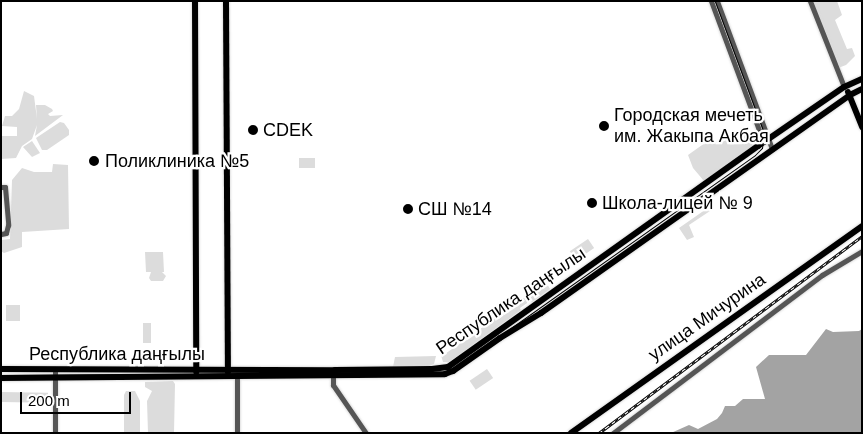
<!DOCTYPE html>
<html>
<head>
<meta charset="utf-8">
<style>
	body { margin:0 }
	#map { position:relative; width:863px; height:434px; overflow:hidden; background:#fff; font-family:Arial,sans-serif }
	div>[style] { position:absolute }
	.green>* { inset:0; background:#dcdcdc; transform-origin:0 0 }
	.water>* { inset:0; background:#a3a3a3 }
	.roads { filter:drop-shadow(0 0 1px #dbdbdb) drop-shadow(0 0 1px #dbdbdb) }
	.minor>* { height:5px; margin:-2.5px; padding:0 2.5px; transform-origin:2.5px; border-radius:2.5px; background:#555 }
	.major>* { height:6px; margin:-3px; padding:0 3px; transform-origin:3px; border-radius:3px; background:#000 }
	.tram>* { height:1px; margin:-0.5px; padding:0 0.5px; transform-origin:0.5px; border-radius:0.5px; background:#000 }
	.rail>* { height:3px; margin-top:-1.5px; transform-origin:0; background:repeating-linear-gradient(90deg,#fff 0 4px,#000 0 8px); box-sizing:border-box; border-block:1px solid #000 }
	.dots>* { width:14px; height:14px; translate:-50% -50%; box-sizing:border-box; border:2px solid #fff; border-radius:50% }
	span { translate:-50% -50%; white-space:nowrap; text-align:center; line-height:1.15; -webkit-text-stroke:4.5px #fff; paint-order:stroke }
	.poi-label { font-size:18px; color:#000 }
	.left { translate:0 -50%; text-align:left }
	.street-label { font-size:18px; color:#000 }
	.frame { position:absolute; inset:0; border:2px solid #000; pointer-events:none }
	.scale { position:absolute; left:20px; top:392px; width:111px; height:22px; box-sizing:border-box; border:2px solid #000; border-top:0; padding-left:6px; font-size:15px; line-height:18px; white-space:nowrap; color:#000; -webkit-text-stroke:4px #fff; paint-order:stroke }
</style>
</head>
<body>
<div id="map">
	<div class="green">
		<i style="clip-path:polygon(813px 1px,837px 1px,842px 15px,835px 20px,847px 49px,852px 48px,855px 56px,846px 65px,838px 68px)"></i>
		<i style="clip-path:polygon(24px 91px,34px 96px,37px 119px,36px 105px,45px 105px,52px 109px,53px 111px,48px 114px,50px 116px,63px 115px,35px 136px,37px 125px,32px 139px,22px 146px,16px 158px,1px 159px,1px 136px,17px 136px,17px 127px,2px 126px,5px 116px,12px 116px,19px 109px)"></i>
		<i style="clip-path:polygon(60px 122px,64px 123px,69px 130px,69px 135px,47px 150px,42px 150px,36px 138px)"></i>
		<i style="clip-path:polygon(746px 128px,753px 146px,704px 181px,693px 168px,688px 155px,712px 138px,719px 144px)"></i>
		<i style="clip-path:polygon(32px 141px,40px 153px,32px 157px,23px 147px)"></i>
		<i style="left:299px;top:158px;width:16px;height:10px"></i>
		<i style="clip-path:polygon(53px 164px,68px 165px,69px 229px,22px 232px,22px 247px,4px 253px,1px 251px,1px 240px,10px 239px,12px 180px,22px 168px,34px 172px,52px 172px)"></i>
		<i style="clip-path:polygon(712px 205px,713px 209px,689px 225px,694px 237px,687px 240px,679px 228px)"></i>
		<i style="left:588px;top:239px;width:11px;height:22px;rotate:56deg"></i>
		<i style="clip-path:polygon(145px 252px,163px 252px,164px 272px,162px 272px,166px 276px,163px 281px,151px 281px,149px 278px,151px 272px,146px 272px)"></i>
		<i style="clip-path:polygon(546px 282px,550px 289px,532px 302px,530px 301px,520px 308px,521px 310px,449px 362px,443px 362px,440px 352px,445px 354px)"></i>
		<i style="left:6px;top:305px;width:14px;height:16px"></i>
		<i style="left:143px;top:323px;width:8px;height:20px"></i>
		<i style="clip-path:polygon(436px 356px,434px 364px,426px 367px,393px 367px,395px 357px)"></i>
		<i style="left:487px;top:369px;width:11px;height:21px;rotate:56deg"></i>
		<i style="clip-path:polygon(173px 381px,175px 384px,174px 433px,148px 433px,147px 401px,152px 391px,145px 387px,145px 382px)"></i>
		<i style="clip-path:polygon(126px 391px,135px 391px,140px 401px,140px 433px,124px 433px,124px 395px)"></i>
		<i style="left:1px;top:392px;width:47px;height:10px;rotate:1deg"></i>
	</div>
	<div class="water">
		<i style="clip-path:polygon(826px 329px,833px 332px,859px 331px,862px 329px,862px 433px,671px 433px,689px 425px,698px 429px,717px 419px,722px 413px,725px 406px,735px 406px,743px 399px,765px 399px,756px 367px,769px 355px,806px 355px)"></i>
	</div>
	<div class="roads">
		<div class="minor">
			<i style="left:711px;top:1px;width:141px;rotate:69.6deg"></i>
			<i style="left:760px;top:133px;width:11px;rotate:41deg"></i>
			<i style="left:717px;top:1px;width:158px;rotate:69.6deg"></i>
			<i style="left:810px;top:1px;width:92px;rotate:68.4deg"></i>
			<i style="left:1px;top:187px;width:4px"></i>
			<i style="left:5px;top:187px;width:38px;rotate:85deg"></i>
			<i style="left:8px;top:225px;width:8px;rotate:104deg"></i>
			<i style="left:6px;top:233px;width:5px;rotate:169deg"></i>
			<i style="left:55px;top:369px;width:64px;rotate:90deg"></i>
			<i style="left:333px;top:376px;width:9px;rotate:90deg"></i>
			<i style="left:333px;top:385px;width:58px;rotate:55.5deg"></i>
			<i style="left:237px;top:433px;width:57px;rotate:-90deg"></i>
			<i style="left:613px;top:433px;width:262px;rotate:-37.1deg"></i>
			<i style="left:822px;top:275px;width:47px;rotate:-31deg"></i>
		</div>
		<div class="major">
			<i style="left:195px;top:1px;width:371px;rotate:89.8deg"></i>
			<i style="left:226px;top:1px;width:371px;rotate:89.7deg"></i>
			<i style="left:848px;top:92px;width:38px;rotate:68deg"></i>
			<i style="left:758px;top:146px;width:13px;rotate:-81deg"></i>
			<i style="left:1px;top:369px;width:334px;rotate:0.2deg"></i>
			<i style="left:335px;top:370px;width:97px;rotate:-0.6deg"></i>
			<i style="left:432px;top:369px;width:16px;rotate:-7deg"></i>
			<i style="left:448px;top:367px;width:388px;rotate:-35.5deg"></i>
			<i style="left:764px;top:142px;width:97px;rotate:-34.5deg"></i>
			<i style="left:844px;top:87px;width:20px;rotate:-24deg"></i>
			<i style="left:1px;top:378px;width:444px;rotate:-0.5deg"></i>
			<i style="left:445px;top:374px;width:9px;rotate:-21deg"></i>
			<i style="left:453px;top:371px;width:57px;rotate:-35.1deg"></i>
			<i style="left:500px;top:338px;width:48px;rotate:-31.4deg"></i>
			<i style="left:541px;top:313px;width:378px;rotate:-35.2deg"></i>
			<i style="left:850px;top:95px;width:13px;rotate:-27deg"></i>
			<i style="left:571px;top:433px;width:357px;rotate:-35.4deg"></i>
		</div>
	</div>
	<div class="tram">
		<i style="left:1px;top:375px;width:438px;rotate:-0.3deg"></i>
		<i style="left:439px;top:373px;width:15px;rotate:-16deg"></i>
		<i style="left:453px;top:369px;width:370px;rotate:-35.3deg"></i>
		<i style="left:755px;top:155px;width:10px;rotate:-45deg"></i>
		<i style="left:762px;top:148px;width:15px;rotate:-82deg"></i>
		<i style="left:764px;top:133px;width:141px;rotate:-110.4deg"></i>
	</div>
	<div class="rail">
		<i style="left:599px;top:433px;width:329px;rotate:-36.8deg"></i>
	</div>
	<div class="dots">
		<i style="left:604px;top:126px;background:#000"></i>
		<i style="left:253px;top:130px;background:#000"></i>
		<i style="left:94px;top:161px;background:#000"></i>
		<i style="left:592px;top:203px;background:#000"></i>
		<i style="left:408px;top:209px;background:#000"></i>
	</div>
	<div class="poi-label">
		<span class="left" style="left:614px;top:126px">Городская мечеть<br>им. Жакыпа Акбая</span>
		<span class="left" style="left:263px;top:130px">CDEK</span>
		<span class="left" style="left:105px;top:161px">Поликлиника №5</span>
		<span class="left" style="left:602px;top:203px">Школа-лицей № 9</span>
		<span class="left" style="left:418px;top:209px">СШ №14</span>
	</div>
	<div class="street-label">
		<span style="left:511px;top:301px;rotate:-34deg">Республика даңғылы</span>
		<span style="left:707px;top:317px;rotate:-35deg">улица Мичурина</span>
		<span style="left:117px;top:354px">Республика даңғылы</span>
	</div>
	<div class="frame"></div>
	<div class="scale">200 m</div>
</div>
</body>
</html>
